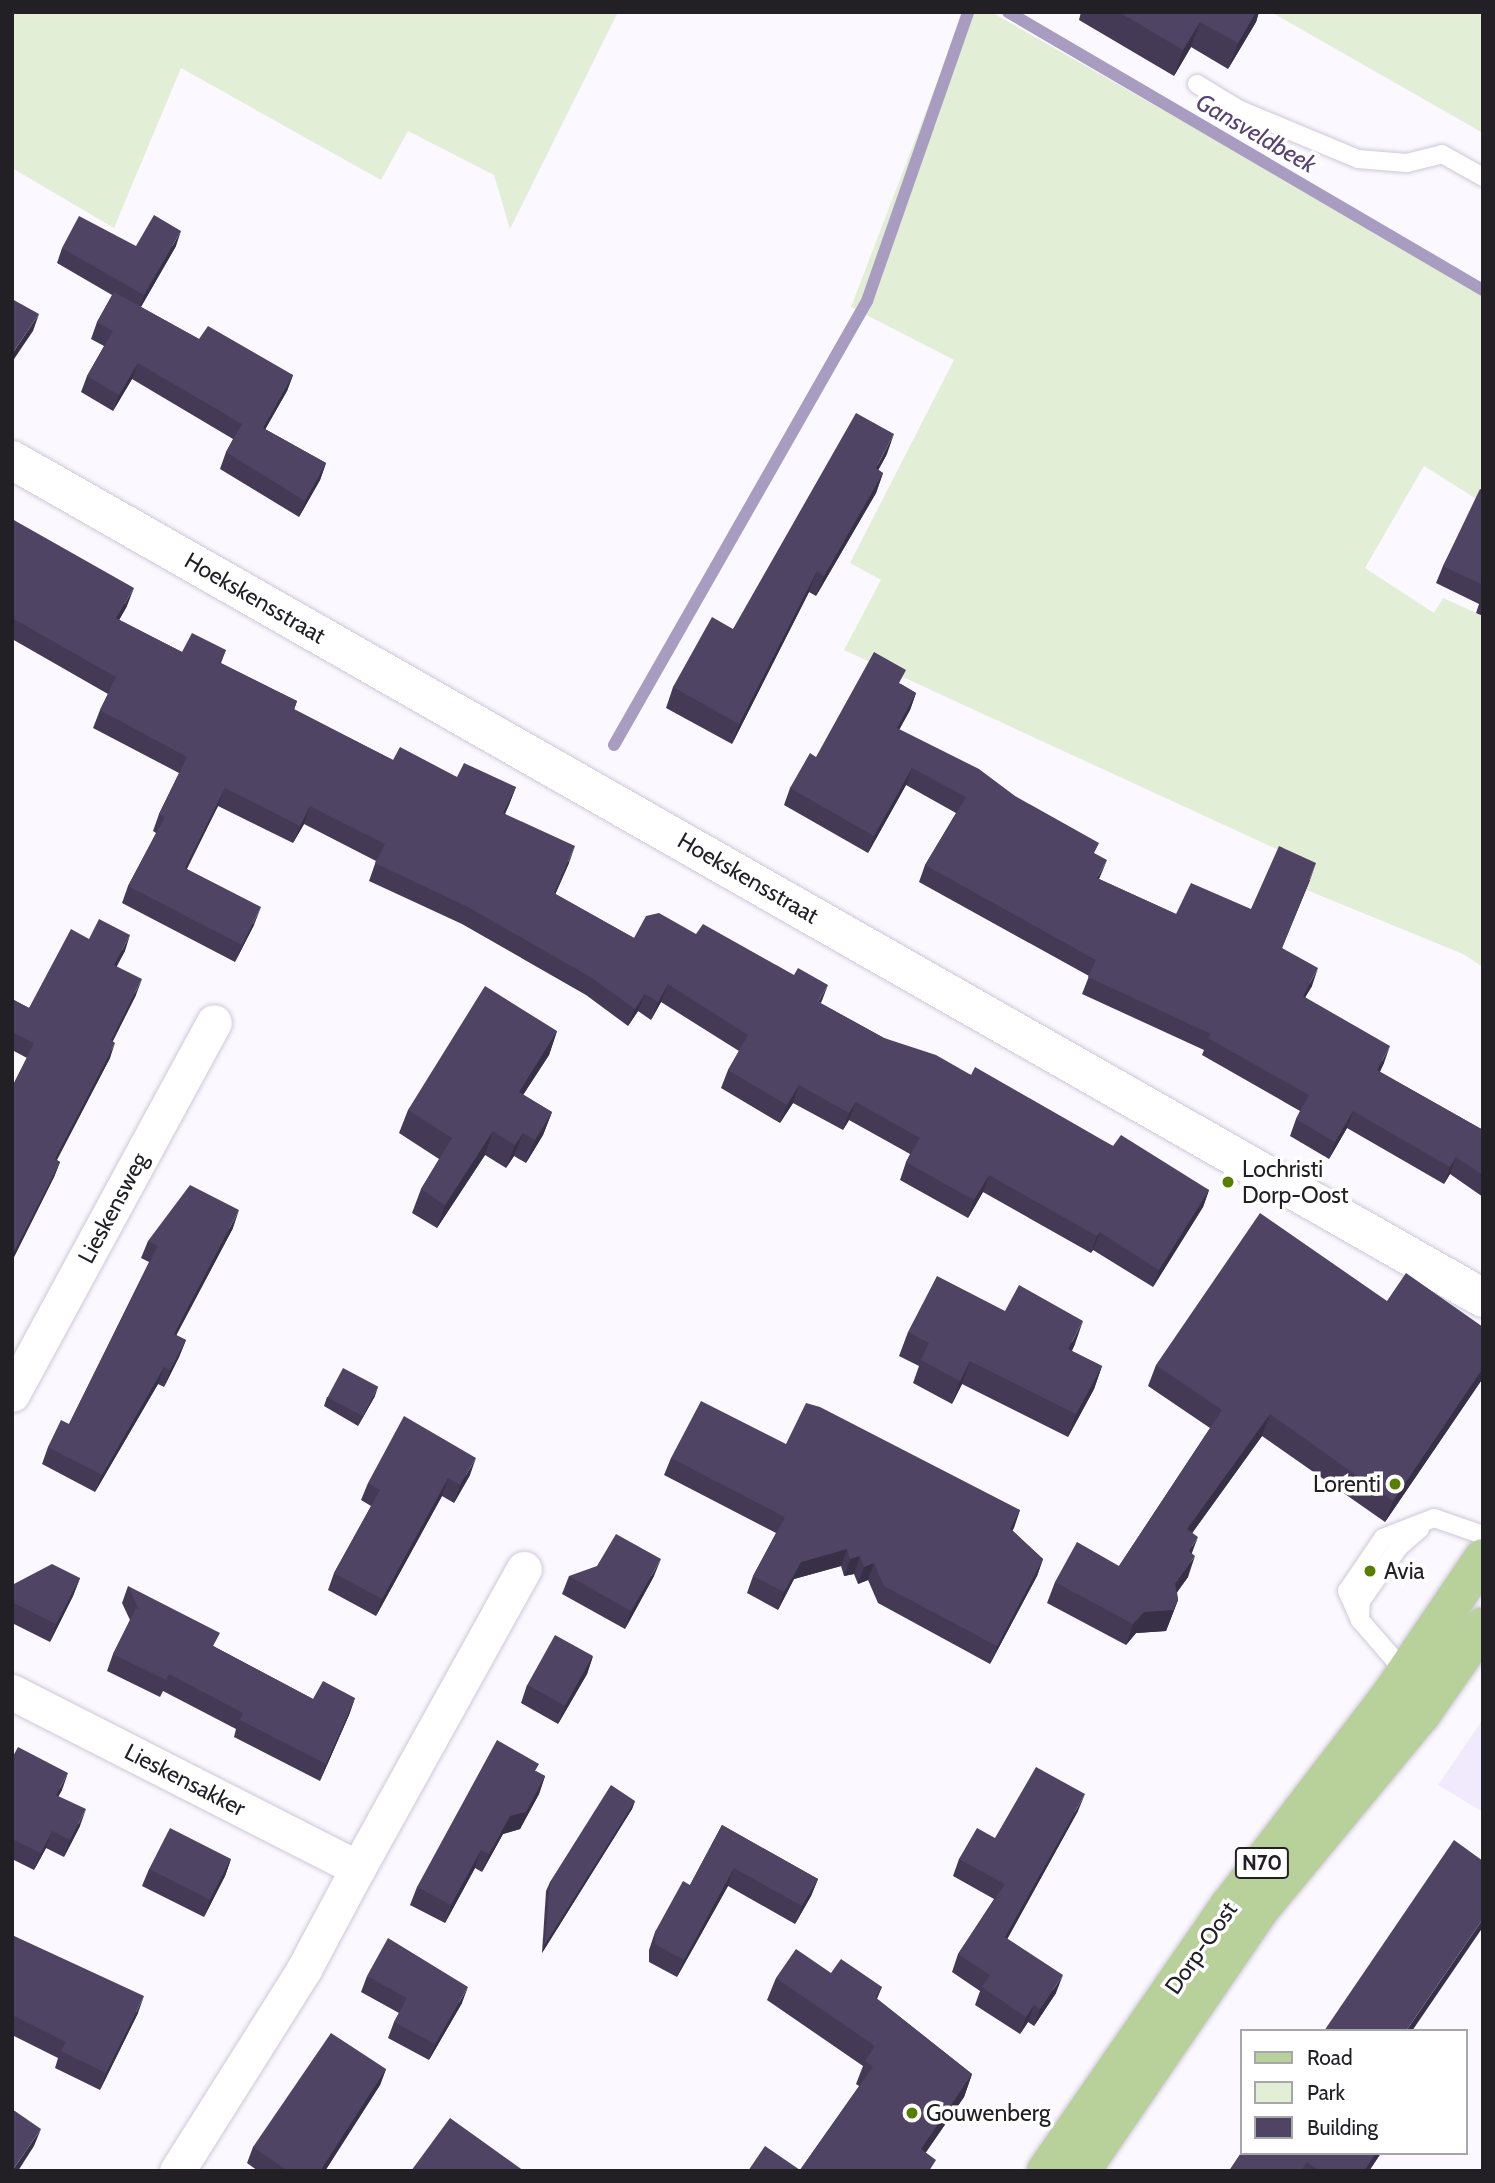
<!DOCTYPE html>
<html>
<head>
<meta charset="utf-8">
<style>
	body { margin:0 }
	#map { position:relative; width:1495px; height:2183px; overflow:hidden; background:#fbf9ff; font-family:Cabin,sans-serif }
	div>[style] { position:absolute }
	.built>* { inset:0; background:#f0eafc }
	.green>* { inset:0; background:#e2eed6 }
	.stream>* { height:12px; margin:-6px; padding:0 6px; transform-origin:6px; border-radius:6px; background:#a99cc1 }
	.roads { filter:drop-shadow(0 0 2px #cdc8d7) drop-shadow(0 0 2px #cdc8d7) }
	.service>* { height:18px; margin:-9px; padding:0 9px; transform-origin:9px; border-radius:9px; background:#fff }
	.minor>* { height:35px; margin:-17.5px; padding:0 17.5px; transform-origin:17.5px; border-radius:17.5px; background:#fff }
	.tertiary>* { height:38px; margin:-19px; padding:0 19px; transform-origin:19px; border-radius:19px; background:#fff }
	.primary>* { height:38px; margin:-19px; padding:0 19px; transform-origin:19px; border-radius:19px; background:#b8d09a }
	.wall>* { inset:0; background:#453a56 }
	.shaded-wall>* { inset:0; background:#383046 }
	.building>* { inset:0; background:#504464; transform-origin:0 0 }
	.dots>* { width:19px; height:19px; translate:-50% -50%; box-sizing:border-box; border:4px solid #fff; border-radius:50% }
	span { translate:-50% -50%; white-space:nowrap; text-align:center; line-height:1.15; -webkit-text-stroke:7px #fff; paint-order:stroke }
	.shield-label span { padding:2px 5px; background:#fff; border:2px solid; border-radius:5px; -webkit-text-stroke-width:0 }
	.shield-label { font-size:21px; color:#222025; font-weight:700 }
	.street-label { font-size:23px; color:#222025 }
	.poi-label { font-size:23px; color:#222025 }
	.left { translate:0 -50%; text-align:left }
	.right { translate:-100% -50%; text-align:right }
	.water-label { font-size:24px; color:#574274; font-style:italic }
	.frame { position:absolute; inset:0; border:14px solid #222025; pointer-events:none }
	.legend { position:absolute; left:1240px; top:2029px; width:228px; height:126px; box-sizing:border-box; background:#fff; border:2px solid #a7a6a8; margin:0; padding:9px 12px; list-style:none; font-size:21px; color:#222025 }
	.legend li { display:flex; align-items:center; gap:14px; height:35px }
	.legend b { width:35px; border:2px solid #a7a6a8 }
</style>
</head>
<body>
<div id="map">
	<div class="built">
		<i style="clip-path:polygon(1483px 1719px,1483px 1812px,1438px 1785px)"></i>
	</div>
	<div class="green">
		<i style="clip-path:polygon(12px 12px,618px 12px,510px 229px,494px 175px,408px 131px,381px 180px,181px 68px,114px 228px,12px 168px)"></i>
		<i style="clip-path:polygon(964px 12px,991px 12px,1483px 292px,1483px 503px,1424px 466px,1365px 568px,1434px 613px,1443px 598px,1483px 616px,1483px 967px,1463px 954px,1292px 884px,1298px 859px,844px 650px,881px 580px,850px 563px,954px 360px,851px 307px)"></i>
		<i style="clip-path:polygon(1271px 12px,1483px 12px,1483px 133px)"></i>
	</div>
	<div class="stream">
		<i style="left:1008px;top:12px;width:550px;rotate:30.34deg"></i>
		<i style="left:614px;top:745px;width:511px;rotate:-60.32deg"></i>
		<i style="left:867px;top:301px;width:306px;rotate:-70.7deg"></i>
	</div>
	<div class="roads">
		<div class="service">
			<i style="left:1197px;top:84px;width:48px;rotate:31.4deg"></i>
			<i style="left:1238px;top:109px;width:130px;rotate:22.6deg"></i>
			<i style="left:1358px;top:159px;width:49px;rotate:4.7deg"></i>
			<i style="left:1407px;top:163px;width:36px;rotate:-14deg"></i>
			<i style="left:1442px;top:154px;width:47px;rotate:29.3deg"></i>
			<i style="left:1360px;top:1619px;width:18px;rotate:-87deg"></i>
			<i style="left:1361px;top:1601px;width:66px;rotate:-54.9deg"></i>
			<i style="left:1399px;top:1547px;width:28px;rotate:-41deg"></i>
			<i style="left:1405px;top:1672px;width:69px;rotate:-130.9deg"></i>
			<i style="left:1360px;top:1620px;width:32px;rotate:-114deg"></i>
			<i style="left:1347px;top:1591px;width:64px;rotate:-55.8deg"></i>
			<i style="left:1383px;top:1538px;width:55px;rotate:-21.4deg"></i>
			<i style="left:1434px;top:1518px;width:52px;rotate:19.1deg"></i>
		</div>
		<div class="minor">
			<i style="left:12px;top:1394px;width:423px;rotate:-61.5deg"></i>
			<i style="left:12px;top:1692px;width:388px;rotate:27deg"></i>
			<i style="left:358px;top:1868px;width:342px;rotate:-61deg"></i>
			<i style="left:177px;top:2171px;width:239px;rotate:-57.8deg"></i>
			<i style="left:304px;top:1969px;width:115px;rotate:-61.9deg"></i>
		</div>
		<div class="tertiary">
			<i style="left:12px;top:460px;width:1693px;rotate:29.67deg"></i>
		</div>
		<div class="primary">
			<i style="left:1046px;top:2171px;width:322px;rotate:-55.4deg"></i>
			<i style="left:1229px;top:1906px;width:267px;rotate:-52.6deg"></i>
			<i style="left:1391px;top:1694px;width:164px;rotate:-55.9deg"></i>
			<i style="left:1081px;top:2171px;width:320px;rotate:-55.6deg"></i>
			<i style="left:1262px;top:1907px;width:249px;rotate:-50.4deg"></i>
			<i style="left:1421px;top:1715px;width:108px;rotate:-55.1deg"></i>
		</div>
	</div>
	<div class="wall">
		<i style="clip-path:polygon(1081px 12px,1259px 12px,1256px 22px,1228px 69px,1191px 47px,1174px 76px,1079px 20px)"></i>
		<i style="clip-path:polygon(176px 246px,141px 307px,199px 339px,293px 375px,287px 391px,265px 429px,326px 463px,320px 480px,299px 517px,220px 469px,226px 452px,233px 439px,132px 379px,113px 411px,81px 392px,87px 376px,104px 346px,91px 339px,97px 322px,112px 295px,57px 263px,62px 248px)"></i>
		<i style="clip-path:polygon(887px 454px,878px 470px,883px 473px,876px 493px,816px 596px,809px 592px,732px 744px,666px 708px,673px 687px,733px 629px)"></i>
		<i style="clip-path:polygon(1483px 490px,1483px 616px,1476px 613px,1479px 604px,1436px 583px,1443px 566px)"></i>
		<i style="clip-path:polygon(12px 519px,127px 606px,119px 620px,182px 652px,226px 650px,221px 663px,297px 701px,294px 710px,393px 760px,457px 777px,516px 787px,505px 814px,569px 863px,555px 894px,634px 938px,696px 934px,884px 1038px,971px 1075px,1113px 1146px,1209px 1190px,1203px 1207px,1153px 1287px,1093px 1250px,1091px 1253px,983px 1192px,968px 1218px,900px 1180px,906px 1162px,910px 1154px,849px 1120px,843px 1130px,793px 1103px,780px 1123px,721px 1088px,728px 1070px,739px 1051px,661px 1002px,651px 1020px,638px 1011px,628px 1026px,586px 995px,462px 924px,369px 881px,376px 861px,304px 824px,293px 843px,218px 806px,187px 869px,254px 925px,235px 962px,122px 903px,128px 886px,156px 833px,153px 831px,159px 814px,179px 773px,93px 728px,100px 710px,108px 694px,12px 639px)"></i>
		<i style="clip-path:polygon(901px 684px,916px 693px,910px 710px,899px 730px,1095px 854px,1099px 879px,1176px 914px,1251px 909px,1310px 880px,1282px 948px,1312px 986px,1305px 997px,1384px 1063px,1380px 1072px,1483px 1130px,1483px 1197px,1450px 1174px,1444px 1184px,1347px 1128px,1329px 1159px,1290px 1136px,1296px 1119px,1300px 1111px,1202px 1055px,1204px 1050px,1082px 994px,1089px 976px,919px 882px,925px 865px,956px 813px,906px 785px,868px 853px,784px 805px,790px 788px)"></i>
		<i style="clip-path:polygon(89px 939px,125px 951px,116px 966px,136px 995px,113px 1041px,110px 1058px,57px 1160px,60px 1162px,54px 1177px,12px 1261px,12px 1087px,27px 1058px,12px 1050px,12px 999px,29px 1008px)"></i>
		<i style="clip-path:polygon(557px 1031px,549px 1055px,523px 1095px,552px 1112px,543px 1135px,526px 1163px,514px 1156px,506px 1168px,485px 1155px,437px 1228px,412px 1213px,421px 1189px,439px 1159px,399px 1133px,408px 1110px)"></i>
		<i style="clip-path:polygon(233px 1228px,176px 1335px,186px 1340px,179px 1357px,164px 1387px,158px 1384px,95px 1492px,42px 1464px,48px 1447px,69px 1424px,149px 1262px,141px 1258px,148px 1241px)"></i>
		<i style="clip-path:polygon(1387px 1301px,1483px 1327px,1483px 1378px,1385px 1522px,1262px 1436px,1192px 1533px,1192px 1553px,1188px 1577px,1177px 1592px,1178px 1600px,1166px 1631px,1136px 1633px,1126px 1645px,1047px 1603px,1055px 1582px,1119px 1566px,1210px 1428px,1148px 1386px,1156px 1365px)"></i>
		<i style="clip-path:polygon(1005px 1311px,1075px 1344px,1072px 1351px,1102px 1366px,1094px 1389px,1068px 1437px,962px 1384px,952px 1404px,913px 1383px,919px 1366px,899px 1356px,908px 1332px)"></i>
		<i style="clip-path:polygon(375px 1396px,358px 1426px,324px 1406px,327px 1397px)"></i>
		<i style="clip-path:polygon(786px 1444px,1020px 1510px,1012px 1530px,1043px 1559px,1037px 1576px,990px 1664px,878px 1603px,868px 1580px,858px 1584px,854px 1574px,844px 1576px,841px 1566px,794px 1579px,778px 1610px,747px 1593px,753px 1576px,776px 1533px,664px 1475px,671px 1458px)"></i>
		<i style="clip-path:polygon(470px 1475px,454px 1503px,442px 1496px,376px 1616px,328px 1590px,334px 1573px,371px 1506px,361px 1500px,368px 1483px)"></i>
		<i style="clip-path:polygon(569px 1576px,654px 1576px,625px 1629px,562px 1594px)"></i>
		<i style="clip-path:polygon(80px 1578px,73px 1596px,50px 1642px,12px 1623px,12px 1585px)"></i>
		<i style="clip-path:polygon(128px 1586px,215px 1647px,313px 1699px,355px 1698px,349px 1715px,320px 1781px,234px 1737px,236px 1729px,163px 1691px,160px 1697px,107px 1671px,113px 1654px,130px 1620px,122px 1603px)"></i>
		<i style="clip-path:polygon(593px 1656px,587px 1674px,558px 1724px,521px 1703px,527px 1685px)"></i>
		<i style="clip-path:polygon(12px 1758px,62px 1790px,58px 1796px,80px 1826px,64px 1857px,46px 1848px,34px 1870px,12px 1859px)"></i>
		<i style="clip-path:polygon(536px 1771px,545px 1776px,539px 1794px,520px 1829px,503px 1834px,482px 1872px,475px 1868px,445px 1923px,410px 1905px,417px 1887px)"></i>
		<i style="clip-path:polygon(635px 1801px,632px 1809px,542px 1953px,546px 1891px,550px 1882px)"></i>
		<i style="clip-path:polygon(1078px 1811px,1007px 1939px,1056px 1993px,1034px 2026px,1028px 2022px,1020px 2034px,975px 2005px,980px 1991px,952px 1972px,958px 1954px,994px 1899px,953px 1876px,959px 1859px,995px 1838px)"></i>
		<i style="clip-path:polygon(722px 1825px,818px 1879px,811px 1896px,795px 1924px,728px 1886px,677px 1977px,649px 1962px,649px 1950px,655px 1932px,690px 1885px)"></i>
		<i style="clip-path:polygon(231px 1859px,225px 1876px,204px 1917px,142px 1886px,149px 1869px)"></i>
		<i style="clip-path:polygon(12px 1935px,138px 2013px,100px 2090px,55px 2068px,58px 2058px,12px 2035px)"></i>
		<i style="clip-path:polygon(831px 1973px,882px 1987px,877px 1999px,972px 2074px,964px 2097px,926px 2152px,800px 2170px,859px 2086px,856px 2084px,863px 2066px,767px 2000px,776px 1978px)"></i>
		<i style="clip-path:polygon(367px 1976px,462px 2003px,429px 2060px,388px 2038px,394px 2022px,399px 2013px,361px 1992px)"></i>
		<i style="clip-path:polygon(386px 2069px,380px 2085px,325px 2171px,258px 2171px,247px 2163px,253px 2147px)"></i>
		<i style="clip-path:polygon(1241px 2153px,1381px 2153px,1369px 2171px,1229px 2171px)"></i>
	</div>
	<div class="shaded-wall">
		<i style="clip-path:polygon(1256px 12px,1259px 12px,1256px 22px,1228px 69px,1238px 43px)"></i>
		<i style="clip-path:polygon(1200px 22px,1191px 47px,1174px 76px,1183px 50px)"></i>
		<i style="clip-path:polygon(181px 231px,176px 246px,139px 310px,144px 295px)"></i>
		<i style="clip-path:polygon(39px 314px,33px 331px,12px 362px,12px 354px)"></i>
		<i style="clip-path:polygon(138px 363px,132px 379px,113px 411px,119px 395px)"></i>
		<i style="clip-path:polygon(293px 375px,287px 391px,257px 444px,263px 428px)"></i>
		<i style="clip-path:polygon(894px 434px,887px 454px,868px 489px,876px 468px)"></i>
		<i style="clip-path:polygon(326px 463px,320px 480px,299px 517px,305px 501px)"></i>
		<i style="clip-path:polygon(883px 473px,876px 493px,816px 596px,824px 576px)"></i>
		<i style="clip-path:polygon(817px 571px,809px 592px,732px 744px,739px 724px)"></i>
		<i style="clip-path:polygon(134px 588px,127px 606px,110px 636px,116px 618px)"></i>
		<i style="clip-path:polygon(916px 693px,910px 710px,890px 746px,897px 728px)"></i>
		<i style="clip-path:polygon(912px 768px,906px 785px,868px 853px,874px 836px)"></i>
		<i style="clip-path:polygon(516px 787px,509px 805px,497px 831px,503px 813px)"></i>
		<i style="clip-path:polygon(225px 788px,218px 806px,178px 885px,185px 868px)"></i>
		<i style="clip-path:polygon(310px 806px,304px 824px,293px 843px,300px 826px)"></i>
		<i style="clip-path:polygon(575px 846px,569px 863px,548px 911px,554px 893px)"></i>
		<i style="clip-path:polygon(1107px 860px,1100px 877px,1091px 895px,1097px 878px)"></i>
		<i style="clip-path:polygon(1316px 863px,1310px 880px,1275px 965px,1282px 948px)"></i>
		<i style="clip-path:polygon(261px 907px,254px 925px,235px 962px,242px 945px)"></i>
		<i style="clip-path:polygon(130px 935px,125px 951px,109px 981px,114px 965px)"></i>
		<i style="clip-path:polygon(1318px 968px,1312px 986px,1296px 1013px,1303px 996px)"></i>
		<i style="clip-path:polygon(142px 979px,136px 995px,105px 1056px,111px 1040px)"></i>
		<i style="clip-path:polygon(668px 984px,661px 1002px,651px 1020px,658px 1002px)"></i>
		<i style="clip-path:polygon(828px 985px,821px 1003px,818px 1002px)"></i>
		<i style="clip-path:polygon(645px 994px,638px 1011px,628px 1026px,635px 1009px)"></i>
		<i style="clip-path:polygon(557px 1031px,549px 1055px,510px 1115px,519px 1092px)"></i>
		<i style="clip-path:polygon(115px 1043px,110px 1058px,49px 1174px,55px 1159px)"></i>
		<i style="clip-path:polygon(1390px 1046px,1384px 1063px,1371px 1087px,1377px 1070px)"></i>
		<i style="clip-path:polygon(799px 1085px,793px 1103px,780px 1123px,787px 1105px)"></i>
		<i style="clip-path:polygon(856px 1102px,849px 1120px,843px 1130px,849px 1113px)"></i>
		<i style="clip-path:polygon(1353px 1111px,1347px 1128px,1329px 1159px,1335px 1142px)"></i>
		<i style="clip-path:polygon(552px 1112px,543px 1135px,526px 1163px,535px 1140px)"></i>
		<i style="clip-path:polygon(493px 1131px,485px 1155px,437px 1228px,445px 1205px)"></i>
		<i style="clip-path:polygon(523px 1133px,514px 1156px,506px 1168px,515px 1145px)"></i>
		<i style="clip-path:polygon(1456px 1157px,1450px 1174px,1444px 1184px,1450px 1167px)"></i>
		<i style="clip-path:polygon(60px 1162px,54px 1177px,12px 1261px,12px 1256px)"></i>
		<i style="clip-path:polygon(989px 1175px,983px 1192px,968px 1218px,974px 1200px)"></i>
		<i style="clip-path:polygon(1209px 1190px,1203px 1207px,1153px 1287px,1159px 1270px)"></i>
		<i style="clip-path:polygon(239px 1210px,233px 1228px,168px 1351px,174px 1334px)"></i>
		<i style="clip-path:polygon(1100px 1232px,1093px 1250px,1091px 1253px,1097px 1236px)"></i>
		<i style="clip-path:polygon(1083px 1321px,1075px 1344px,1060px 1372px,1068px 1349px)"></i>
		<i style="clip-path:polygon(186px 1340px,179px 1357px,164px 1387px,170px 1370px)"></i>
		<i style="clip-path:polygon(970px 1361px,962px 1384px,952px 1404px,960px 1381px)"></i>
		<i style="clip-path:polygon(1102px 1366px,1094px 1389px,1068px 1437px,1076px 1414px)"></i>
		<i style="clip-path:polygon(164px 1367px,158px 1384px,95px 1492px,102px 1475px)"></i>
		<i style="clip-path:polygon(1483px 1368px,1483px 1378px,1385px 1522px,1393px 1501px)"></i>
		<i style="clip-path:polygon(378px 1387px,375px 1396px,358px 1426px,362px 1417px)"></i>
		<i style="clip-path:polygon(1270px 1414px,1262px 1436px,1180px 1550px,1187px 1529px)"></i>
		<i style="clip-path:polygon(476px 1458px,470px 1475px,454px 1503px,460px 1485px)"></i>
		<i style="clip-path:polygon(448px 1478px,442px 1496px,376px 1616px,382px 1599px)"></i>
		<i style="clip-path:polygon(1020px 1510px,1014px 1528px,1004px 1546px,1010px 1529px)"></i>
		<i style="clip-path:polygon(1198px 1537px,1190px 1558px,1189px 1551px)"></i>
		<i style="clip-path:polygon(847px 1549px,841px 1566px,794px 1579px,778px 1610px,784px 1592px,801px 1562px)"></i>
		<i style="clip-path:polygon(860px 1556px,854px 1574px,844px 1576px,850px 1559px)"></i>
		<i style="clip-path:polygon(1195px 1556px,1188px 1577px,1168px 1605px,1175px 1584px)"></i>
		<i style="clip-path:polygon(661px 1559px,654px 1576px,625px 1629px,631px 1611px)"></i>
		<i style="clip-path:polygon(1043px 1559px,1037px 1576px,990px 1664px,997px 1646px)"></i>
		<i style="clip-path:polygon(874px 1563px,868px 1580px,858px 1584px,864px 1567px)"></i>
		<i style="clip-path:polygon(80px 1578px,73px 1596px,50px 1642px,56px 1624px)"></i>
		<i style="clip-path:polygon(1178px 1600px,1166px 1631px,1136px 1633px,1126px 1645px,1133px 1624px,1144px 1612px)"></i>
		<i style="clip-path:polygon(593px 1656px,587px 1674px,558px 1724px,565px 1706px)"></i>
		<i style="clip-path:polygon(355px 1698px,349px 1715px,320px 1781px,326px 1764px)"></i>
		<i style="clip-path:polygon(68px 1773px,62px 1790px,50px 1812px,56px 1795px)"></i>
		<i style="clip-path:polygon(545px 1776px,539px 1794px,520px 1829px,503px 1834px,482px 1872px,489px 1854px,510px 1816px)"></i>
		<i style="clip-path:polygon(1085px 1794px,1078px 1811px,999px 1954px,1005px 1937px)"></i>
		<i style="clip-path:polygon(635px 1801px,632px 1809px,542px 1953px,545px 1944px)"></i>
		<i style="clip-path:polygon(86px 1809px,80px 1826px,64px 1857px,70px 1840px)"></i>
		<i style="clip-path:polygon(52px 1831px,46px 1848px,34px 1870px,41px 1853px)"></i>
		<i style="clip-path:polygon(481px 1850px,475px 1868px,445px 1923px,451px 1905px)"></i>
		<i style="clip-path:polygon(231px 1859px,225px 1876px,204px 1917px,210px 1900px)"></i>
		<i style="clip-path:polygon(734px 1868px,728px 1886px,677px 1977px,684px 1960px)"></i>
		<i style="clip-path:polygon(818px 1879px,811px 1896px,795px 1924px,802px 1906px)"></i>
		<i style="clip-path:polygon(1483px 1919px,1483px 1927px,1412px 2031px,1406px 2031px)"></i>
		<i style="clip-path:polygon(1063px 1975px,1056px 1993px,1034px 2026px,1040px 2009px)"></i>
		<i style="clip-path:polygon(468px 1987px,462px 2003px,429px 2060px,435px 2044px)"></i>
		<i style="clip-path:polygon(144px 1996px,138px 2013px,100px 2090px,106px 2073px)"></i>
		<i style="clip-path:polygon(1034px 2005px,1028px 2022px,1020px 2034px,1026px 2017px)"></i>
		<i style="clip-path:polygon(386px 2069px,380px 2085px,325px 2171px,320px 2171px)"></i>
		<i style="clip-path:polygon(972px 2074px,964px 2097px,913px 2171px,921px 2149px)"></i>
		<i style="clip-path:polygon(41px 2129px,34px 2146px,18px 2171px,12px 2171px)"></i>
		<i style="clip-path:polygon(1376px 2153px,1381px 2153px,1369px 2171px,1364px 2171px)"></i>
	</div>
	<div class="building">
		<i style="clip-path:polygon(1119px 12px,1256px 12px,1238px 43px,1200px 22px,1183px 50px)"></i>
		<i style="clip-path:polygon(154px 215px,181px 231px,144px 295px,62px 248px,79px 216px,136px 246px)"></i>
		<i style="clip-path:polygon(114px 292px,199px 339px,208px 326px,293px 375px,263px 428px,326px 463px,305px 501px,226px 452px,242px 424px,138px 363px,119px 395px,87px 376px,113px 331px,97px 322px)"></i>
		<i style="clip-path:polygon(12px 299px,39px 314px,12px 354px)"></i>
		<i style="clip-path:polygon(856px 413px,894px 434px,876px 468px,883px 473px,824px 576px,817px 571px,739px 724px,673px 687px,712px 617px,733px 629px)"></i>
		<i style="clip-path:polygon(1480px 489px,1483px 490px,1483px 585px,1443px 566px)"></i>
		<i style="clip-path:polygon(12px 519px,134px 588px,116px 618px,182px 652px,192px 633px,226px 650px,219px 663px,297px 701px,294px 709px,393px 760px,400px 747px,457px 777px,464px 763px,516px 787px,503px 813px,575px 846px,554px 893px,634px 938px,646px 916px,659px 913px,696px 934px,703px 924px,794px 975px,798px 968px,828px 985px,818px 1002px,884px 1038px,936px 1055px,971px 1075px,975px 1067px,1113px 1146px,1121px 1135px,1209px 1190px,1159px 1270px,1100px 1232px,1097px 1236px,989px 1175px,974px 1200px,906px 1162px,920px 1138px,856px 1102px,849px 1113px,799px 1085px,787px 1105px,728px 1070px,748px 1035px,668px 984px,658px 1002px,645px 994px,635px 1009px,592px 978px,468px 907px,375px 863px,385px 844px,310px 806px,300px 826px,225px 788px,185px 868px,261px 907px,242px 945px,128px 886px,165px 817px,159px 814px,187px 757px,100px 710px,116px 677px,12px 618px)"></i>
		<i style="clip-path:polygon(874px 652px,906px 670px,899px 683px,916px 693px,897px 728px,979px 769px,1015px 796px,1099px 843px,1094px 853px,1107px 860px,1097px 878px,1176px 914px,1191px 883px,1251px 909px,1279px 846px,1316px 863px,1282px 948px,1318px 968px,1303px 996px,1390px 1046px,1377px 1070px,1483px 1130px,1483px 1175px,1456px 1157px,1450px 1167px,1353px 1111px,1335px 1142px,1296px 1119px,1309px 1095px,1208px 1038px,1211px 1034px,1088px 977px,1096px 960px,925px 865px,966px 797px,912px 768px,874px 836px,790px 788px,810px 753px,816px 757px)"></i>
		<i style="clip-path:polygon(99px 919px,130px 935px,114px 965px,142px 979px,111px 1040px,115px 1043px,55px 1159px,60px 1162px,12px 1256px,12px 1087px,34px 1043px,12px 1032px,12px 999px,29px 1008px,71px 929px,89px 939px)"></i>
		<i style="clip-path:polygon(485px 986px,557px 1031px,519px 1092px,552px 1112px,535px 1140px,523px 1133px,515px 1145px,493px 1131px,445px 1205px,421px 1189px,452px 1138px,408px 1110px)"></i>
		<i style="clip-path:polygon(190px 1185px,239px 1210px,174px 1334px,186px 1340px,170px 1370px,164px 1367px,102px 1475px,48px 1447px,61px 1420px,69px 1424px,158px 1246px,148px 1241px)"></i>
		<i style="clip-path:polygon(1260px 1213px,1387px 1301px,1406px 1273px,1483px 1327px,1483px 1368px,1393px 1501px,1270px 1414px,1187px 1529px,1198px 1537px,1189px 1551px,1195px 1556px,1175px 1584px,1178px 1600px,1173px 1610px,1144px 1612px,1133px 1624px,1055px 1582px,1077px 1542px,1119px 1566px,1222px 1410px,1156px 1365px)"></i>
		<i style="clip-path:polygon(937px 1276px,1005px 1311px,1019px 1285px,1083px 1321px,1068px 1349px,1102px 1366px,1076px 1414px,970px 1361px,960px 1381px,921px 1360px,929px 1343px,908px 1332px)"></i>
		<i style="left:343px;top:1368px;width:40px;height:33px;rotate:28deg"></i>
		<i style="clip-path:polygon(701px 1401px,786px 1444px,806px 1403px,820px 1407px,1020px 1510px,1010px 1529px,1043px 1559px,997px 1646px,884px 1586px,874px 1563px,864px 1567px,860px 1556px,850px 1559px,847px 1549px,801px 1562px,784px 1592px,753px 1576px,785px 1517px,671px 1458px)"></i>
		<i style="clip-path:polygon(404px 1416px,476px 1458px,460px 1485px,448px 1478px,382px 1599px,334px 1573px,380px 1490px,368px 1483px)"></i>
		<i style="clip-path:polygon(616px 1534px,661px 1559px,631px 1611px,569px 1576px,597px 1566px)"></i>
		<i style="clip-path:polygon(52px 1564px,80px 1578px,56px 1624px,12px 1602px,12px 1585px)"></i>
		<i style="clip-path:polygon(128px 1586px,220px 1633px,213px 1646px,313px 1699px,323px 1681px,355px 1698px,326px 1764px,240px 1720px,243px 1713px,169px 1674px,166px 1680px,113px 1654px,136px 1608px,139px 1610px)"></i>
		<i style="left:555px;top:1635px;width:43px;height:57px;rotate:29deg"></i>
		<i style="clip-path:polygon(497px 1740px,539px 1764px,535px 1771px,545px 1776px,526px 1812px,510px 1816px,489px 1854px,481px 1850px,451px 1905px,417px 1887px)"></i>
		<i style="clip-path:polygon(18px 1747px,68px 1773px,56px 1795px,86px 1809px,70px 1840px,52px 1831px,41px 1853px,12px 1839px,12px 1758px)"></i>
		<i style="clip-path:polygon(1036px 1767px,1085px 1794px,1005px 1937px,1063px 1975px,1040px 2009px,1034px 2005px,1026px 2017px,982px 1987px,990px 1975px,958px 1954px,1005px 1884px,959px 1859px,977px 1828px,995px 1838px)"></i>
		<i style="clip-path:polygon(611px 1785px,635px 1801px,545px 1944px,550px 1882px)"></i>
		<i style="clip-path:polygon(722px 1825px,818px 1879px,802px 1906px,734px 1868px,684px 1960px,655px 1944px,655px 1932px,683px 1881px,690px 1885px)"></i>
		<i style="left:170px;top:1828px;width:68px;height:46px;rotate:27deg"></i>
		<i style="clip-path:polygon(1454px 1840px,1483px 1861px,1483px 1919px,1406px 2031px,1324px 2031px)"></i>
		<i style="clip-path:polygon(12px 1935px,144px 1996px,106px 2073px,61px 2051px,66px 2042px,12px 2015px)"></i>
		<i style="clip-path:polygon(388px 1938px,468px 1987px,435px 2044px,394px 2022px,407px 1998px,367px 1976px)"></i>
		<i style="clip-path:polygon(796px 1949px,831px 1973px,841px 1959px,882px 1987px,875px 1997px,972px 2074px,921px 2149px,936px 2160px,929px 2171px,748px 2171px,765px 2146px,800px 2170px,873px 2067px,865px 2061px,875px 2046px,776px 1978px)"></i>
		<i style="clip-path:polygon(331px 2033px,386px 2069px,320px 2171px,288px 2171px,253px 2147px)"></i>
		<i style="clip-path:polygon(12px 2109px,41px 2129px,12px 2171px)"></i>
		<i style="clip-path:polygon(450px 2118px,524px 2171px,411px 2171px)"></i>
		<i style="clip-path:polygon(1241px 2153px,1376px 2153px,1364px 2171px,1319px 2171px,1307px 2162px,1301px 2171px,1229px 2171px)"></i>
	</div>
	<div class="dots">
		<i style="left:1228px;top:1182px;background:#567f00"></i>
		<i style="left:1395px;top:1484px;background:#567f00"></i>
		<i style="left:1370px;top:1571px;background:#567f00"></i>
		<i style="left:912px;top:2113px;background:#567f00"></i>
	</div>
	<div class="shield-label">
		<span style="left:1262px;top:1863px">N70</span>
	</div>
	<div class="street-label">
		<span style="left:255px;top:598px;rotate:30deg">Hoekskensstraat</span>
		<span style="left:748px;top:878px;rotate:30deg">Hoekskensstraat</span>
		<span style="left:113px;top:1208px;rotate:-62deg">Lieskensweg</span>
		<span style="left:185px;top:1780px;rotate:27deg">Lieskensakker</span>
		<span style="left:1201px;top:1948px;rotate:-55deg">Dorp-Oost</span>
	</div>
	<div class="poi-label">
		<span class="left" style="left:1242px;top:1182px">Lochristi<br>Dorp-Oost</span>
		<span class="right" style="left:1381px;top:1484px">Lorenti</span>
		<span class="left" style="left:1384px;top:1571px">Avia</span>
		<span class="left" style="left:926px;top:2113px">Gouwenberg</span>
	</div>
	<div class="water-label">
		<span style="left:1256px;top:133px;rotate:30deg">Gansveldbeek</span>
	</div>
	<div class="frame"></div>
	<ul class="legend">
	<li><b style="height:9px;background:#b8d09a"></b>Road</li>
	<li><b style="height:19px;background:#e2eed6"></b>Park</li>
	<li><b style="height:19px;background:#504464"></b>Building</li>
	</ul>
</div>
</body>
</html>
